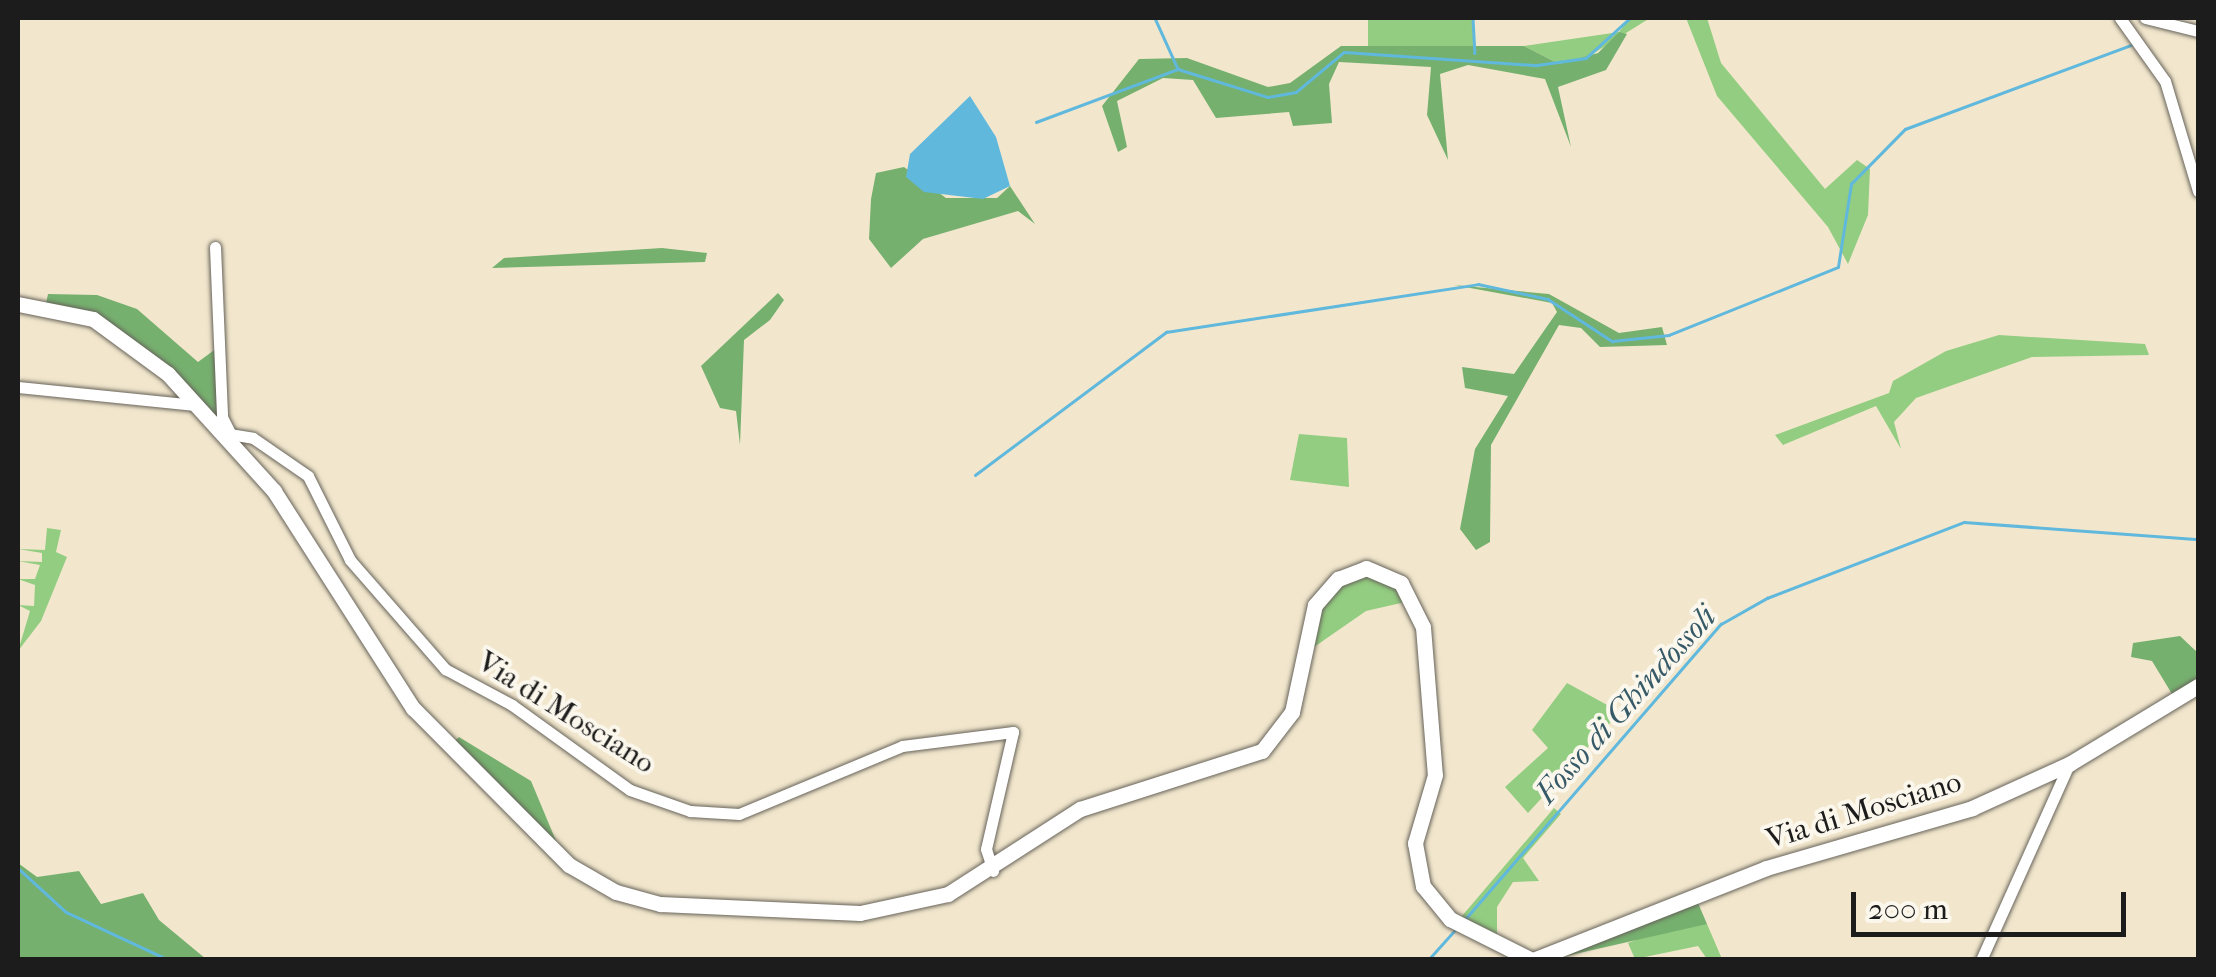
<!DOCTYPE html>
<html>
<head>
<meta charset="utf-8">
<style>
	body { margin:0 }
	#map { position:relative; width:2216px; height:977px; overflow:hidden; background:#f2e7cd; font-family:"IM FELL French Canon",serif }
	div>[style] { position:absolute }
	.green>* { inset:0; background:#93cd81; transform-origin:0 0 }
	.forest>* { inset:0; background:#76b06f }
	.water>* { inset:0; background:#60b8dd }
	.stream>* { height:2.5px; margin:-1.25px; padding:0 1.25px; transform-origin:1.25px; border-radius:1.25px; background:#60b8dd }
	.roads { filter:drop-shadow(0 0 2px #67635a) drop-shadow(0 0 2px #67635a) }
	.minor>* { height:11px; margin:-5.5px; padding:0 5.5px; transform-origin:5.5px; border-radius:5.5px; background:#fff }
	.major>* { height:15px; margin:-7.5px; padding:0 7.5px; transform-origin:7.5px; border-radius:7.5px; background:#fff }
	span { translate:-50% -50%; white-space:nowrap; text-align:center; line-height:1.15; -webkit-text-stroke:8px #fbf7ec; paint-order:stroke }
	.street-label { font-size:30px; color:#1c1c1c }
	.water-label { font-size:32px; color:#375a69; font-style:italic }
	.frame { position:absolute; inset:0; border:20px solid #1c1c1c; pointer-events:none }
	.scale { position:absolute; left:1851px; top:892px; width:275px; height:45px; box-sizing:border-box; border:5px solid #1c1c1c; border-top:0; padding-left:12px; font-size:30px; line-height:35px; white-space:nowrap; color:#1c1c1c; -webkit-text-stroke:8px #fbf7ec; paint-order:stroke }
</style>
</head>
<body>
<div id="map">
	<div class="green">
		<i style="left:1368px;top:18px;width:105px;height:28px"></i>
		<i style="clip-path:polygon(1630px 18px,1650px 18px,1586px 58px,1559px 64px,1524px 46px,1619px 32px)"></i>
		<i style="clip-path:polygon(1686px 18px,1707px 18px,1721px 63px,1825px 189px,1857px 160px,1870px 169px,1868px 215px,1848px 264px,1828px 227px,1717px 96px)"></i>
		<i style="clip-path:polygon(1999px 335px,2145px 344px,2149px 355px,2032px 357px,1916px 398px,1894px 422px,1901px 449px,1876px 406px,1783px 445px,1775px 435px,1889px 393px,1893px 381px,1946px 351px)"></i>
		<i style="clip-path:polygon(1299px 434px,1347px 438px,1349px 487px,1290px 480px)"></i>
		<i style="clip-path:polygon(47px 528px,61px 530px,56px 552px,67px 557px,41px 621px,18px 651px,30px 611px,18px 605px,34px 606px,35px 585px,18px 579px,35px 579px,40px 565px,18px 561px,42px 562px,42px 553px,18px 549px,45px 550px)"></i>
		<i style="clip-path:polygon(1366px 568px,1414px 600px,1366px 611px,1304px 654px,1315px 605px)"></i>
		<i style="clip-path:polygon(1567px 683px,1620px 712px,1528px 813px,1505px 787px,1548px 748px,1532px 730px)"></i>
		<i style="clip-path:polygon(1554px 808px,1561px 814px,1523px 858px,1539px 881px,1513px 882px,1497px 907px,1497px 935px,1456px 923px)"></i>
		<i style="clip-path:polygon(1679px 924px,1707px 924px,1722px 959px,1707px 959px,1698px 946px,1635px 959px,1628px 943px)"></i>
	</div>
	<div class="forest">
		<i style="clip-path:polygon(1619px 32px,1627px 34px,1606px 70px,1558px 87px,1571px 147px,1545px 79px,1468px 65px,1440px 74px,1448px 160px,1427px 115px,1431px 67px,1339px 62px,1329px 84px,1332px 123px,1293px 126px,1289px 112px,1216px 118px,1193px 80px,1163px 78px,1117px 101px,1127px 147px,1118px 152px,1102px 106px,1139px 59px,1187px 58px,1268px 87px,1290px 83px,1341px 46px,1524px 46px,1559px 64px,1598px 53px)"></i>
		<i style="clip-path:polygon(904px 167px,946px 198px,997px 198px,1010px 186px,1035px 224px,1018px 211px,923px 239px,891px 268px,869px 239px,871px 199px,876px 173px)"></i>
		<i style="clip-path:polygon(662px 248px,707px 253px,705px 262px,492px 268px,504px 258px)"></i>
		<i style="clip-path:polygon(1454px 285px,1549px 294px,1619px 333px,1662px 327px,1667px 345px,1600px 347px,1581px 328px,1559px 325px,1491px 445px,1490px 542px,1476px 550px,1460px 529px,1475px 449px,1508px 396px,1465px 388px,1462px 367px,1514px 374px,1557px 312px,1552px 303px)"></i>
		<i style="clip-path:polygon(778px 293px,784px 300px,770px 320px,744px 340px,740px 445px,736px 411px,720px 408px,701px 366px)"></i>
		<i style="clip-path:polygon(48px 294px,97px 295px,137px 309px,198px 362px,217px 348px,225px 425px,117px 330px,45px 308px)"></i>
		<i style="clip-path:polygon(2180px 636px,2198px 653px,2198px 678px,2172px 694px,2152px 661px,2131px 657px,2133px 643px)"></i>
		<i style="clip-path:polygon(459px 737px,531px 781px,564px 860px,449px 746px)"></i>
		<i style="clip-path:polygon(18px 863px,37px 877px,79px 871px,101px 904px,143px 893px,159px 920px,206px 959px,18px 959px)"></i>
		<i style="clip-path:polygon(1698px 903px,1707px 924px,1553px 959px)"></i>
	</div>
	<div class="water">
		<i style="clip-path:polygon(970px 96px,996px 137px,1010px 186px,983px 199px,924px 192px,906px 177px,910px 154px)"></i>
	</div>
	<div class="stream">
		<i style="left:1155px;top:18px;width:56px;rotate:65.7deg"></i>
		<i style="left:1473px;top:18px;width:35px;rotate:87deg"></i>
		<i style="left:1036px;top:122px;width:152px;rotate:-20.5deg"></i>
		<i style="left:1178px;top:69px;width:94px;rotate:17.3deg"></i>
		<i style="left:1268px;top:97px;width:28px;rotate:-10deg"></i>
		<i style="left:1296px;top:92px;width:62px;rotate:-39.8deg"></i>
		<i style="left:1344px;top:52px;width:193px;rotate:3.9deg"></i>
		<i style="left:1537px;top:65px;width:49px;rotate:-8.1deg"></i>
		<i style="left:1586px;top:58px;width:59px;rotate:-42.3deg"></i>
		<i style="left:975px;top:475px;width:239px;rotate:-36.8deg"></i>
		<i style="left:1166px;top:332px;width:316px;rotate:-8.7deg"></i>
		<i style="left:1478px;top:284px;width:72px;rotate:12.1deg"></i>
		<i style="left:1548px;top:299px;width:77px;rotate:33.3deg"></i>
		<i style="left:1612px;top:341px;width:57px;rotate:-6deg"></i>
		<i style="left:1669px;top:335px;width:182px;rotate:-21.9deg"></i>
		<i style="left:1838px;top:267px;width:84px;rotate:-81.1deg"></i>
		<i style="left:1851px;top:184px;width:77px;rotate:-45.5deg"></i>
		<i style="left:1905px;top:129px;width:241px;rotate:-20.4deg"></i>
		<i style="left:18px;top:868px;width:65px;rotate:42.5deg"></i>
		<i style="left:66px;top:912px;width:114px;rotate:25deg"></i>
		<i style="left:1466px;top:918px;width:389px;rotate:-49.1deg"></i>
		<i style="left:1721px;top:624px;width:53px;rotate:-29.5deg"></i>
		<i style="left:1767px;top:598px;width:211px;rotate:-21.1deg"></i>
		<i style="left:1964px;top:522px;width:235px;rotate:4.2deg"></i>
		<i style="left:1428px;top:960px;width:39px;rotate:-48deg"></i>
	</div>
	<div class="roads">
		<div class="minor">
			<i style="left:2120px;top:18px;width:77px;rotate:54.5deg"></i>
			<i style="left:2165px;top:81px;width:115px;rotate:73.3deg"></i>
			<i style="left:2145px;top:18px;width:55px;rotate:13.8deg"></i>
			<i style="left:215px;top:247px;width:170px;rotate:87.6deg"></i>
			<i style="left:222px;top:417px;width:18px;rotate:63deg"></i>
			<i style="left:18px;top:387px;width:178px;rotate:5.8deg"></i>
			<i style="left:223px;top:433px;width:30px;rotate:9deg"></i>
			<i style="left:253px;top:438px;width:67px;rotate:34.6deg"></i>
			<i style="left:308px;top:476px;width:94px;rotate:63.4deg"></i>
			<i style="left:350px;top:560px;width:145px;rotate:48.9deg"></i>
			<i style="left:445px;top:669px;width:76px;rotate:28.2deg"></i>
			<i style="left:512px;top:705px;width:145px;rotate:35.8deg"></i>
			<i style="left:630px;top:790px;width:64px;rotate:19.3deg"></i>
			<i style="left:690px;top:811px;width:49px;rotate:3.5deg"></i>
			<i style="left:739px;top:814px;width:177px;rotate:-22.6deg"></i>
			<i style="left:902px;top:746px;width:112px;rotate:-7.2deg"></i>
			<i style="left:1013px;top:732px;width:120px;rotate:103deg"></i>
			<i style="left:986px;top:849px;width:23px;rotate:72deg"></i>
			<i style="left:1981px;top:960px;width:215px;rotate:-65.8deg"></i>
		</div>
		<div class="major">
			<i style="left:18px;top:304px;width:76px;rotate:11.3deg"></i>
			<i style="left:93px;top:319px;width:93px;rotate:36.3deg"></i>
			<i style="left:168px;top:374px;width:158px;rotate:47.8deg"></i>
			<i style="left:274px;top:491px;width:258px;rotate:57.4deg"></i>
			<i style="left:413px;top:708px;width:221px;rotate:45.2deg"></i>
			<i style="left:569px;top:865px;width:54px;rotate:29.9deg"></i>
			<i style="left:616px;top:892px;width:46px;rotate:15.3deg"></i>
			<i style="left:660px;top:904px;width:200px;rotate:2.6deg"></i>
			<i style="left:860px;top:913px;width:90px;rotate:-12.2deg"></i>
			<i style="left:948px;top:894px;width:157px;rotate:-32.8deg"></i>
			<i style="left:1080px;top:809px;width:191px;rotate:-17.7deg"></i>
			<i style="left:1262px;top:751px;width:49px;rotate:-52.4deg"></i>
			<i style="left:1292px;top:712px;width:109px;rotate:-77.9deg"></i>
			<i style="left:1315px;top:605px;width:35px;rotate:-49deg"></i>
			<i style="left:1338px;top:579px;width:30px;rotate:-21deg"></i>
			<i style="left:1366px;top:568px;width:38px;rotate:23deg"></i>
			<i style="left:1401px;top:583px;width:49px;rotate:63.4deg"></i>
			<i style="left:1423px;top:627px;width:148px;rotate:85.4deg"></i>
			<i style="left:1435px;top:775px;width:71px;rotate:106.4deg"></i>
			<i style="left:1415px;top:843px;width:44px;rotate:79.5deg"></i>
			<i style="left:1423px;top:886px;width:43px;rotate:50.7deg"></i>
			<i style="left:1450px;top:919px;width:92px;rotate:26.6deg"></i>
			<i style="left:1533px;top:960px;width:251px;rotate:-21.5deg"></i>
			<i style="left:1766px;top:868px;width:215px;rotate:-16.2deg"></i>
			<i style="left:1972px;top:808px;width:107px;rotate:-24.4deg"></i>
			<i style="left:2069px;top:764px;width:151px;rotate:-31.2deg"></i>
		</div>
	</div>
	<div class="street-label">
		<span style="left:566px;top:713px;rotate:32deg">Via di Mosciano</span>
		<span style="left:1864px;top:811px;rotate:-17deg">Via di Mosciano</span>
	</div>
	<div class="water-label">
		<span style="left:1626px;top:705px;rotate:-48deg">Fosso di Ghindossoli</span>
	</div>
	<div class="frame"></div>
	<div class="scale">200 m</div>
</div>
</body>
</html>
